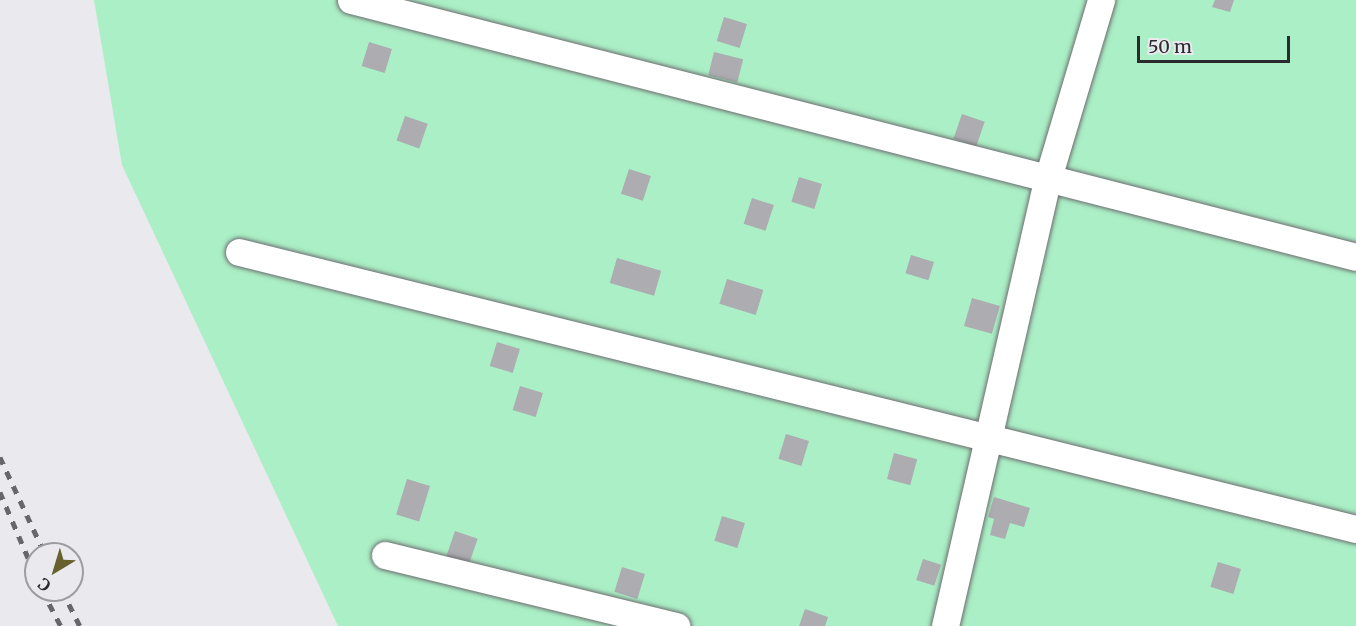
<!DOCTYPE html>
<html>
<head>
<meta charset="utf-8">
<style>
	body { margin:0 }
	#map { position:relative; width:1356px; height:626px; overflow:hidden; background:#e9e9ee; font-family:Merriweather,serif }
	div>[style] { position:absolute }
	.green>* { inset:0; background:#aaefc5 }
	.building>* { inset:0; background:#acacb1; transform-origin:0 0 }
	.roads { filter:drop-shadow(0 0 2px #6d6d71) drop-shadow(0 0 2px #6d6d71) }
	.minor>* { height:27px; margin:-13.5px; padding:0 13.5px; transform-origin:13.5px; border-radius:13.5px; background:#fff }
	.rail>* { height:4.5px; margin-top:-2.25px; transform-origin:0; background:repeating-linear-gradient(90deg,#67676a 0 8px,transparent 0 16px) }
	span { translate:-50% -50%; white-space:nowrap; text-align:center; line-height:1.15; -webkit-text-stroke:4.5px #e9e9ee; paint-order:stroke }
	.north { position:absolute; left:24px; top:542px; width:60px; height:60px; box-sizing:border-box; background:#e9e9ee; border:2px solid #9d9da1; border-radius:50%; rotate:218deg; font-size:16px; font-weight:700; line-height:24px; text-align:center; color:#2b2b2d }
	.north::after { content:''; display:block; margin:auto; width:21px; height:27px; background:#68612e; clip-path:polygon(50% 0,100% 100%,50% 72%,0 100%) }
	.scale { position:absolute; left:1137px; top:36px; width:153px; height:27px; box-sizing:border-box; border:3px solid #2b2b2d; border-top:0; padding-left:8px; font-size:18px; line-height:21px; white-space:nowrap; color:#2b2b2d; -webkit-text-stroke:4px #e9e9ee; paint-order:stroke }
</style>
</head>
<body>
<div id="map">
	<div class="green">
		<i style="clip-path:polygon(94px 0,1356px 0,1356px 626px,338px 626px,122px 165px)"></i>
	</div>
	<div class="building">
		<i style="clip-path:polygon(1215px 0,1234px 0,1230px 12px,1212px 7px)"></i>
		<i style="left:724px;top:17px;width:24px;height:25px;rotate:17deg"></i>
		<i style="left:369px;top:42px;width:24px;height:25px;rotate:17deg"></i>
		<i style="left:714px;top:52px;width:30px;height:24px;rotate:14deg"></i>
		<i style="left:962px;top:114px;width:24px;height:26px;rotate:19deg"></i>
		<i style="left:405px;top:116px;width:24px;height:26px;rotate:19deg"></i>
		<i style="left:629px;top:169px;width:23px;height:26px;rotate:18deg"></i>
		<i style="left:799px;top:177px;width:24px;height:26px;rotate:17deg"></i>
		<i style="left:752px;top:198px;width:23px;height:27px;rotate:18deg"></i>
		<i style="left:911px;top:255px;width:24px;height:19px;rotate:17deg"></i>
		<i style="left:617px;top:258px;width:46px;height:26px;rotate:16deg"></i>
		<i style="left:727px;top:279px;width:38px;height:26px;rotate:17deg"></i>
		<i style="left:972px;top:298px;width:29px;height:29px;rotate:16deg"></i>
		<i style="left:497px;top:342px;width:24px;height:25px;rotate:17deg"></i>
		<i style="left:520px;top:386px;width:24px;height:25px;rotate:17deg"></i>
		<i style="left:786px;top:434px;width:24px;height:26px;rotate:17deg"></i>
		<i style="left:894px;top:453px;width:24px;height:27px;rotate:15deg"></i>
		<i style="left:407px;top:479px;width:24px;height:37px;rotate:17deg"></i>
		<i style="clip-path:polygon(994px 497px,1030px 508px,1024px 527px,1010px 523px,1005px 539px,990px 535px,994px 519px,988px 517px)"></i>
		<i style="left:722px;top:516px;width:24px;height:26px;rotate:17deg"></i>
		<i style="left:455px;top:531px;width:24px;height:27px;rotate:19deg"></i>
		<i style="left:923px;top:559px;width:19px;height:22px;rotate:18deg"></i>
		<i style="left:1218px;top:562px;width:24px;height:26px;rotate:17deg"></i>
		<i style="left:622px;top:567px;width:24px;height:26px;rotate:17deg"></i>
		<i style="clip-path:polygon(805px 609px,828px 617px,825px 626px,799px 626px)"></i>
	</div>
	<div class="roads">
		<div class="minor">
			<i style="left:351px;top:0;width:1037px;rotate:14.34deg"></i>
			<i style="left:239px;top:252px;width:1151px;rotate:13.93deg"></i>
			<i style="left:385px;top:555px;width:300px;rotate:13.7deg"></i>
			<i style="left:945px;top:626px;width:460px;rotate:-77.1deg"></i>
			<i style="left:1048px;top:178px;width:186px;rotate:-73.4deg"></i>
		</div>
	</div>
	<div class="rail">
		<i style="left:0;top:457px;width:107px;rotate:65.1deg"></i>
		<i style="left:0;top:492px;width:91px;rotate:66.8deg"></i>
		<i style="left:42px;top:590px;width:41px;rotate:62.2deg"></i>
		<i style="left:62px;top:590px;width:40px;rotate:63.4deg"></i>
	</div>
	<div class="north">С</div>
	<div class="scale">50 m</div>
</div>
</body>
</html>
